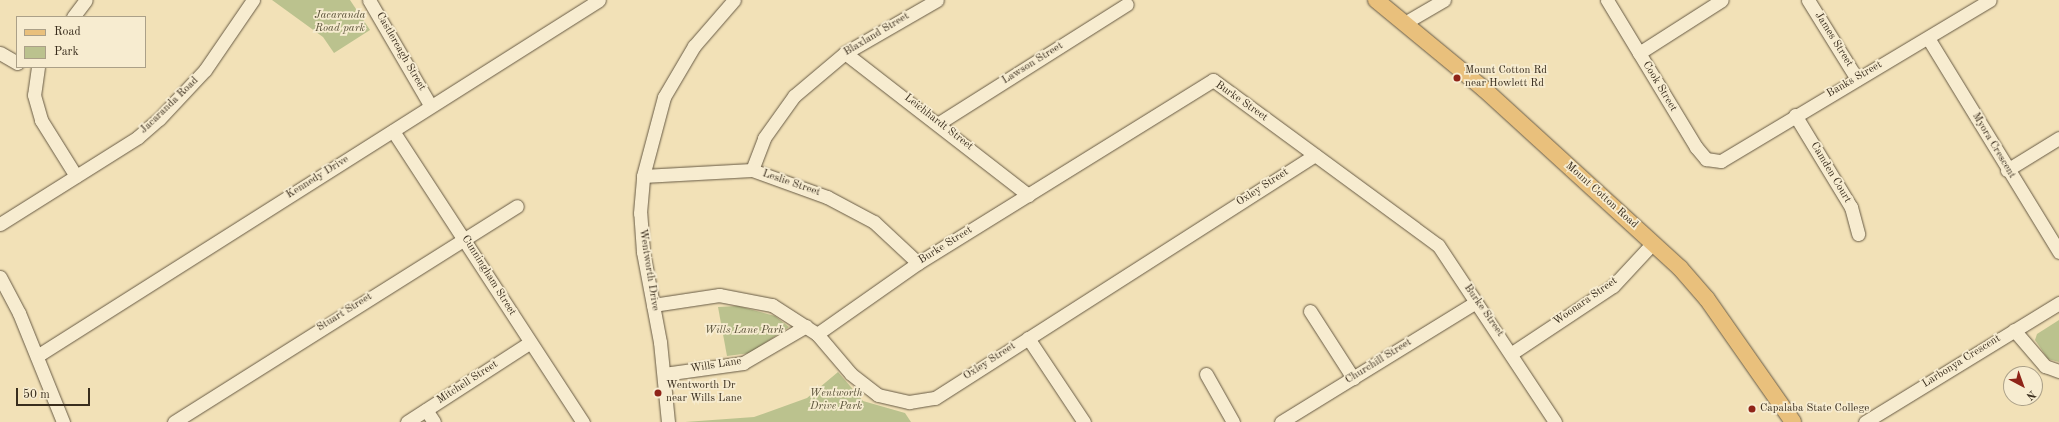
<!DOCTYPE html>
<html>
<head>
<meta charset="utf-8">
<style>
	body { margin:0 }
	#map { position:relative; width:2059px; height:422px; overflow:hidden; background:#f2e1b7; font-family:"Old Standard TT",serif }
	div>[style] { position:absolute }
	.green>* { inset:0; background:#bbc28e }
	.roads { filter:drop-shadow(0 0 1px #675a44) drop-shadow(0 0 1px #675a44) }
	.minor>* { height:13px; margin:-6.5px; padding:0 6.5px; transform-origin:6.5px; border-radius:6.5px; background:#f7ecd0 }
	.major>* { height:16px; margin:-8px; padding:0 8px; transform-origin:8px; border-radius:8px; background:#e9c07c }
	.dots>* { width:11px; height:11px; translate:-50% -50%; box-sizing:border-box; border:2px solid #f7ecd0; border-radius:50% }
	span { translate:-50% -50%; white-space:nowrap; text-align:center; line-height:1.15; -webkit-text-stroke:3.5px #f7ecd0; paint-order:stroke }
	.park-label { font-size:11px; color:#5a5239; font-style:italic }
	.street-label { font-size:11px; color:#392d1d }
	.poi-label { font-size:11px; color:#392d1d }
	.left { translate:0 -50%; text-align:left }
	.legend { position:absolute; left:16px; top:16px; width:130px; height:52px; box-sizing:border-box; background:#f7ecd0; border:1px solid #aba088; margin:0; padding:5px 7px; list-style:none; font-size:12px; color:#392d1d }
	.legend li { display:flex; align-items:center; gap:8px; height:20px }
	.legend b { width:20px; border:1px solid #aba088 }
	.north { position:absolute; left:2003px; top:366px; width:40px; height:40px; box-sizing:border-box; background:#f7ecd0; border:1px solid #aba088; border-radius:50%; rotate:139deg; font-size:11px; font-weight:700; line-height:16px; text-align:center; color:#392d1d }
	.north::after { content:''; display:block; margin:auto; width:14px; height:18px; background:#8f2418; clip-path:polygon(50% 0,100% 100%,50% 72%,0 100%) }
	.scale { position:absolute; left:16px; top:388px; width:74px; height:18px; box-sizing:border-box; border:2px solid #392d1d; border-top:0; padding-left:5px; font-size:12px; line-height:14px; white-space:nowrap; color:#392d1d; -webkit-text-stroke:3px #f7ecd0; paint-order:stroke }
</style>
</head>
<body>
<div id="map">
	<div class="green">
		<i style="clip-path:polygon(272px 0,350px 0,370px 30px,334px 53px,323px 37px)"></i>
		<i style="clip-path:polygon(738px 306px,775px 316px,789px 327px,750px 353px,727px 356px,718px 307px)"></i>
		<i style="clip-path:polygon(2059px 320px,2059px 362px,2048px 359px,2035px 340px,2037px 334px)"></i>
		<i style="clip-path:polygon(838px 372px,863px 401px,905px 413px,911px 422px,685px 422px,754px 417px,807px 398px)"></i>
	</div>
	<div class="roads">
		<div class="minor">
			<i style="left:369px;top:0;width:121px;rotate:59.8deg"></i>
			<i style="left:1607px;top:0;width:172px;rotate:58.8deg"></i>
			<i style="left:1696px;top:147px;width:16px;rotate:50deg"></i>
			<i style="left:1706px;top:159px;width:15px;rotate:8deg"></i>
			<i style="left:1721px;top:161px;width:313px;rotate:-30.9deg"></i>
			<i style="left:1808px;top:0;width:93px;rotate:58.2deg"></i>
			<i style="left:73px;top:17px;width:21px;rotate:-53deg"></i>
			<i style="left:1406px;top:22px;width:44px;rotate:-30.1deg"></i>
			<i style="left:1928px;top:38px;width:251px;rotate:58.5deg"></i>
			<i style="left:0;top:53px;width:20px;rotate:30deg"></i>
			<i style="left:845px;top:53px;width:232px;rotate:37.8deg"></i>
			<i style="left:1639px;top:53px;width:98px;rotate:-32.6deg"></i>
			<i style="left:38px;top:67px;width:28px;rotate:98deg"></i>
			<i style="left:34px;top:95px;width:26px;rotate:74deg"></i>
			<i style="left:41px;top:120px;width:66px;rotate:58deg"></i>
			<i style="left:1795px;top:115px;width:108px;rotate:58.7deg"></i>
			<i style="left:1851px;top:207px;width:28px;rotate:75deg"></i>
			<i style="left:939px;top:123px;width:222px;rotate:-32.3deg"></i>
			<i style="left:393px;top:131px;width:348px;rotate:56.9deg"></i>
			<i style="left:752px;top:170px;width:34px;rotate:-69deg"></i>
			<i style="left:764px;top:138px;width:52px;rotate:-54.5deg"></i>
			<i style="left:794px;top:96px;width:67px;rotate:-40.1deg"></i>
			<i style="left:845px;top:53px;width:106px;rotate:-29.9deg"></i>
			<i style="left:2007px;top:170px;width:61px;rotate:-31.6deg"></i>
			<i style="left:643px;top:176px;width:109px;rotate:-3.2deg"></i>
			<i style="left:752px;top:170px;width:80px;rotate:19.8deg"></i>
			<i style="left:827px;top:197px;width:53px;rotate:28deg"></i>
			<i style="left:874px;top:222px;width:60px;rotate:43deg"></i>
			<i style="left:0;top:224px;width:163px;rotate:-32.2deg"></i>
			<i style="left:138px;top:137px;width:28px;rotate:-41deg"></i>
			<i style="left:159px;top:119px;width:67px;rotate:-46.8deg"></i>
			<i style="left:205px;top:70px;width:85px;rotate:-55.6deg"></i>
			<i style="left:0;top:277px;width:41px;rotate:62.2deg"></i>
			<i style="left:19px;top:313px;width:118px;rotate:68deg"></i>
			<i style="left:653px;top:305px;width:67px;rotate:-8.6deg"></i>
			<i style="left:719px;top:295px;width:54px;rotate:10.7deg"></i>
			<i style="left:772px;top:305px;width:54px;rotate:32.8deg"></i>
			<i style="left:817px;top:334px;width:52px;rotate:49.6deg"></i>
			<i style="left:851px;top:374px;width:34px;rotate:38deg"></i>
			<i style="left:878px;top:395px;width:32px;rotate:13deg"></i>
			<i style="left:909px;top:402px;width:26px;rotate:-9deg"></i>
			<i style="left:935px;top:398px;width:451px;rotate:-32.6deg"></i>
			<i style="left:1310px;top:311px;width:80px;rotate:57.3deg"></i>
			<i style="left:2014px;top:330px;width:48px;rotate:49.3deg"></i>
			<i style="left:2045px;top:366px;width:15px;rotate:20deg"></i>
			<i style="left:817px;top:334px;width:123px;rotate:-35.1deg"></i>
			<i style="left:918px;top:263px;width:347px;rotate:-31.8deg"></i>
			<i style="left:1213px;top:80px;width:279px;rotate:36.3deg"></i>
			<i style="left:1438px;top:245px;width:212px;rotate:56.5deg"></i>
			<i style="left:1028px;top:338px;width:101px;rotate:56.3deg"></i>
			<i style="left:1512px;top:353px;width:121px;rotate:-33.6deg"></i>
			<i style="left:1613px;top:286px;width:59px;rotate:-47.1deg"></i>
			<i style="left:37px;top:356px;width:665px;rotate:-32.35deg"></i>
			<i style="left:664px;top:374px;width:80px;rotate:-7.9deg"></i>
			<i style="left:743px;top:363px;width:73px;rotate:-30.4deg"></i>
			<i style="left:1206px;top:374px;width:55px;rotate:60.6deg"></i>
			<i style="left:426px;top:410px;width:14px;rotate:56deg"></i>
			<i style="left:174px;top:422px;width:405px;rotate:-32.2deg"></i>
			<i style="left:407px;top:422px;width:145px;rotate:-32.9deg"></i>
			<i style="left:668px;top:422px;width:80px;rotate:-95.7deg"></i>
			<i style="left:660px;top:342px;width:92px;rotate:-100.7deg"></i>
			<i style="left:643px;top:252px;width:39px;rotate:-94deg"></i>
			<i style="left:640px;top:213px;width:37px;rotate:-85deg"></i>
			<i style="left:643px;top:176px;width:82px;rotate:-75.1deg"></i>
			<i style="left:664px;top:97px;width:59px;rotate:-59.5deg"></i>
			<i style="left:694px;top:46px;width:61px;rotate:-49deg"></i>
			<i style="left:1281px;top:422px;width:229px;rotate:-31.6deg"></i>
			<i style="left:1865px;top:422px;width:228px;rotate:-31.5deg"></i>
		</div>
		<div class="major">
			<i style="left:1376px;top:0;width:140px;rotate:39.5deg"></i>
			<i style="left:1484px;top:89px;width:265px;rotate:42.4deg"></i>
			<i style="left:1680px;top:268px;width:41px;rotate:48.9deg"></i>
			<i style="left:1707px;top:299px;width:150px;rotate:55deg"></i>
		</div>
	</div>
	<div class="dots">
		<i style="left:1457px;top:78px;background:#8f2418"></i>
		<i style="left:658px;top:393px;background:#8f2418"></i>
		<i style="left:1752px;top:409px;background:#8f2418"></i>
	</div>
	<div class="park-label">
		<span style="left:340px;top:23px">Jacaranda<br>Road park</span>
		<span style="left:744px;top:331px">Wills Lane Park</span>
		<span style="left:836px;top:401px">Wentworth<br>Drive Park</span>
	</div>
	<div class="street-label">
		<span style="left:877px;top:35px;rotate:-31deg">Blaxland Street</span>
		<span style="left:1833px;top:40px;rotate:58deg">James Street</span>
		<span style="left:400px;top:52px;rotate:60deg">Castlereagh Street</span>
		<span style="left:1033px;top:64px;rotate:-32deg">Lawson Street</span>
		<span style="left:1855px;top:80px;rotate:-30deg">Banks Street</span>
		<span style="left:1659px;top:87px;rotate:59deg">Cook Street</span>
		<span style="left:1241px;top:102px;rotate:35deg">Burke Street</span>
		<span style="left:170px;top:106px;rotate:-44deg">Jacaranda Road</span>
		<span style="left:938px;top:123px;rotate:38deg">Leichhardt Street</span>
		<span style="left:1993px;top:146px;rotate:59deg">Myora Crescent</span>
		<span style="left:1830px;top:173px;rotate:59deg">Camden Court</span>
		<span style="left:318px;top:178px;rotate:-32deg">Kennedy Drive</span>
		<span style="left:791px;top:184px;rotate:19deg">Leslie Street</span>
		<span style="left:1263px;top:188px;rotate:-33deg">Oxley Street</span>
		<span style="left:1601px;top:196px;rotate:42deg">Mount Cotton Road</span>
		<span style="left:946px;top:246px;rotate:-32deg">Burke Street</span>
		<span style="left:648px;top:270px;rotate:81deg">Wentworth Drive</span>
		<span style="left:488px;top:276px;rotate:58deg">Cunningham Street</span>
		<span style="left:1586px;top:302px;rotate:-35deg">Woonara Street</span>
		<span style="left:1483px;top:311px;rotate:55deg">Burke Street</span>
		<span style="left:345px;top:313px;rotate:-32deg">Stuart Street</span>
		<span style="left:990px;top:362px;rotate:-33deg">Oxley Street</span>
		<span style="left:1379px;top:362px;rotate:-32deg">Churchill Street</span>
		<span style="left:1962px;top:362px;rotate:-32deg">Larbonya Crescent</span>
		<span style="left:716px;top:366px;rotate:-9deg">Wills Lane</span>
		<span style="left:468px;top:383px;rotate:-33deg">Mitchell Street</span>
	</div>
	<div class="poi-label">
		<span class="left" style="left:1465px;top:78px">Mount Cotton Rd<br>near Howlett Rd</span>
		<span class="left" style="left:666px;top:393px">Wentworth Dr<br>near Wills Lane</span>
		<span class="left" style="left:1760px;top:409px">Capalaba State College</span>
	</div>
	<ul class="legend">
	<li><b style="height:5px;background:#e9c07c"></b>Road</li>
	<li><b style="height:11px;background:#bbc28e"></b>Park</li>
	</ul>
	<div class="north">N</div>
	<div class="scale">50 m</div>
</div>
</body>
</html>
